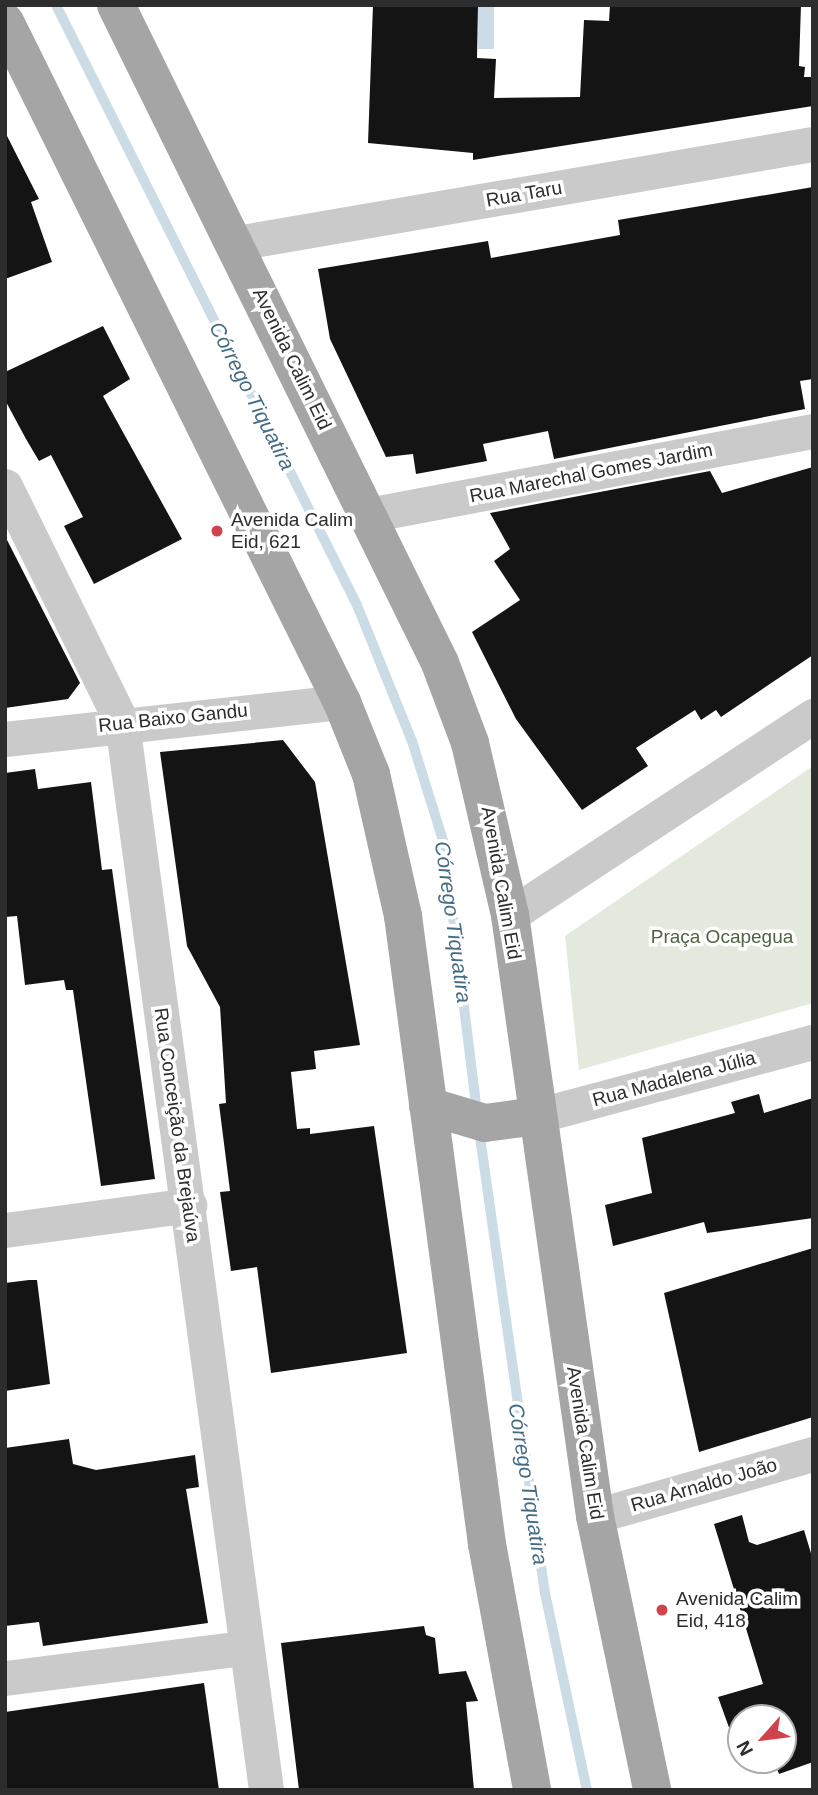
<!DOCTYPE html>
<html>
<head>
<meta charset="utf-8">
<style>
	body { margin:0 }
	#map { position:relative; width:818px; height:1795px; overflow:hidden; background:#fff; font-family:Arial,sans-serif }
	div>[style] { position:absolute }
	.green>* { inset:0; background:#e3e9dc }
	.water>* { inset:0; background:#cbdce7; transform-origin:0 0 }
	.stream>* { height:10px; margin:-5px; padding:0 5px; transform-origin:5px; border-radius:5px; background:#cbdce7 }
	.building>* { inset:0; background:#141414 }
	.minor>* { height:35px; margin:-17.5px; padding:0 17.5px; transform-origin:17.5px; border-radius:17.5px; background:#cacaca }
	.primary>* { height:38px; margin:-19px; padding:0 19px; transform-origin:19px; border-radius:19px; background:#a5a5a5 }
	.dots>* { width:19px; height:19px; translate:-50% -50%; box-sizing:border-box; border:4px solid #fff; border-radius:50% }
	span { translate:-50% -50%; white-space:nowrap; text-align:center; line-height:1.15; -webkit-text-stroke:7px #fff; paint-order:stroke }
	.street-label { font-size:19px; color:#2d2d2d }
	.poi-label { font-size:19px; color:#2d2d2d }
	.left { translate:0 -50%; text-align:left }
	.park-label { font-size:19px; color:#506340 }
	.water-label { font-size:21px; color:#456c85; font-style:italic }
	.frame { position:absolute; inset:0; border:7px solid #2d2d2d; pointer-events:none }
	.north { position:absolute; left:727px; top:1704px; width:70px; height:70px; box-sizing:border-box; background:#fff; border:2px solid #ababab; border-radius:50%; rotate:242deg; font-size:19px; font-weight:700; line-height:28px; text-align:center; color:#2d2d2d }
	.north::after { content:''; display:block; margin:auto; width:24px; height:32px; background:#d0434d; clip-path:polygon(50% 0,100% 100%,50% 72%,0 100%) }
</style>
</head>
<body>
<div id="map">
	<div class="green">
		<i style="clip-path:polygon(813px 766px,813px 1003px,579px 1070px,565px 936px)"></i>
	</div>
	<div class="water">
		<i style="left:478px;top:5px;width:16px;height:44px"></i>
	</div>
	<div class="stream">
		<i style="left:56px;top:5px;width:671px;rotate:63.36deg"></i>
		<i style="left:357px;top:605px;width:147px;rotate:68deg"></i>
		<i style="left:412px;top:741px;width:108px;rotate:72.7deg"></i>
		<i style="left:444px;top:844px;width:272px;rotate:83deg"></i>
		<i style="left:479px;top:1130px;width:468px;rotate:81.9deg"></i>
		<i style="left:545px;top:1593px;width:201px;rotate:78deg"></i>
	</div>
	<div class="building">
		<i style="clip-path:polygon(373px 5px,478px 5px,477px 58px,496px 59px,494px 98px,580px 97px,584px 20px,609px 21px,610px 5px,801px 5px,799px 66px,805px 67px,804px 77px,813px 77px,813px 106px,473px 160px,473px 153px,368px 143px)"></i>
		<i style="clip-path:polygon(5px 132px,39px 199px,31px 202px,52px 262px,5px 279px)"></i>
		<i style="clip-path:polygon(813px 187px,813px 379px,800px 381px,805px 409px,554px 459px,548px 431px,483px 444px,487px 461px,416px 474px,413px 454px,386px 457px,330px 339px,318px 269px,488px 241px,491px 258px,620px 235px,618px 220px)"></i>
		<i style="clip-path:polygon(103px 326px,130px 379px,103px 396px,182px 539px,94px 584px,64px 526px,83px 517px,51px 455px,39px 461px,26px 439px,5px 400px,5px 372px)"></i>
		<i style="clip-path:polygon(813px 467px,813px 655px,721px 717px,716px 710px,701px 720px,695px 710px,636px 748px,648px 766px,582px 810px,516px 719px,472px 632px,520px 600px,494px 561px,510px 549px,490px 513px,710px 471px,722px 493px)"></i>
		<i style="clip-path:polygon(5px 536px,80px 683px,68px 699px,5px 708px)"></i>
		<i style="clip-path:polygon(283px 740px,315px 782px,360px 1045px,314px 1051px,316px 1069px,291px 1072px,297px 1129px,310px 1128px,310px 1134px,374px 1126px,407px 1353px,271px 1373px,257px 1267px,231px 1271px,220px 1192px,230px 1191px,219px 1104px,226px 1103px,220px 1007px,187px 946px,160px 752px)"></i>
		<i style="clip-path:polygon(35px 769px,38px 789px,91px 782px,102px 870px,112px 869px,155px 1179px,101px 1186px,73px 990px,66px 990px,64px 980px,25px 985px,17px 916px,5px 917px,5px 773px)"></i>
		<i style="clip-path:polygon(759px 1094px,764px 1113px,813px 1098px,813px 1218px,707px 1233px,704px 1222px,613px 1246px,605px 1205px,652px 1193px,642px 1138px,735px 1113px,731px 1102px)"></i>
		<i style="clip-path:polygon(813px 1248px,813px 1417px,699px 1452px,664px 1293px)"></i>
		<i style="clip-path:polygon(29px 1280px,37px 1280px,50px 1384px,5px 1391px,5px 1283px)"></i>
		<i style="clip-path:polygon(69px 1439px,73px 1464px,96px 1470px,195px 1455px,199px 1487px,186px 1489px,208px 1623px,43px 1646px,39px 1622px,5px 1626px,5px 1448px)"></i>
		<i style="clip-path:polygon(742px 1515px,749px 1542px,757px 1545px,804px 1530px,813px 1560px,813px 1762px,779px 1774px,774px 1760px,783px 1760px,783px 1718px,741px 1718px,736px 1747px,718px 1697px,763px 1684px,714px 1524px)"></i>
		<i style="clip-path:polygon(424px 1626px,426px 1635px,435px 1638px,439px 1674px,466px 1671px,478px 1701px,466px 1702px,474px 1790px,299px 1790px,281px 1643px)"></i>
		<i style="clip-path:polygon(204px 1683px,219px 1790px,5px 1790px,5px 1712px)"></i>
	</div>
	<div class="minor">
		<i style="left:236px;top:243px;width:585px;rotate:-9.74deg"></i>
		<i style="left:5px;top:486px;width:264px;rotate:63.7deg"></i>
		<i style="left:122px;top:723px;width:1077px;rotate:82.31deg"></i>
		<i style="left:368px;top:515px;width:453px;rotate:-10.7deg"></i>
		<i style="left:5px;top:739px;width:339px;rotate:-6.3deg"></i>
		<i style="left:510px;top:915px;width:363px;rotate:-33.3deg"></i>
		<i style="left:536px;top:1116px;width:287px;rotate:-15deg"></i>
		<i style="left:5px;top:1230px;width:186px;rotate:-7.7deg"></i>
		<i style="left:595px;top:1516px;width:227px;rotate:-15.9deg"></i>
		<i style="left:5px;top:1678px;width:241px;rotate:-7.2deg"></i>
	</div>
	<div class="primary">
		<i style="left:116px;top:5px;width:733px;rotate:63.78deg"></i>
		<i style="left:440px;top:663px;width:85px;rotate:69.4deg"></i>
		<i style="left:470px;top:743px;width:177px;rotate:76.9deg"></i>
		<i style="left:510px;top:915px;width:607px;rotate:81.95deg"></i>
		<i style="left:595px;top:1516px;width:280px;rotate:78.2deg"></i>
		<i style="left:5px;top:22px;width:759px;rotate:63.64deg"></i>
		<i style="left:342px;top:702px;width:78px;rotate:68.1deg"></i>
		<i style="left:371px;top:774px;width:146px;rotate:77.3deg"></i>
		<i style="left:403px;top:916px;width:634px;rotate:82.38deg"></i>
		<i style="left:487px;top:1544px;width:250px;rotate:79.6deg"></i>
		<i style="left:428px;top:1106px;width:59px;rotate:16.6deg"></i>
		<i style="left:485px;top:1123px;width:51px;rotate:-7.8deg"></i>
	</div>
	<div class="dots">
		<i style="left:217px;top:531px;background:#d0434d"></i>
		<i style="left:662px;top:1610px;background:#d0434d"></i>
	</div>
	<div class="street-label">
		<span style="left:524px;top:194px;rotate:-10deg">Rua Taru</span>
		<span style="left:292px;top:359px;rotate:64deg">Avenida Calim Eid</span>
		<span style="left:591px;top:473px;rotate:-11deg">Rua Marechal Gomes Jardim</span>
		<span style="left:173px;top:718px;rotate:-6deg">Rua Baixo Gandu</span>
		<span style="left:501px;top:883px;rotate:80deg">Avenida Calim Eid</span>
		<span style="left:674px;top:1079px;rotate:-15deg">Rua Madalena Júlia</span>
		<span style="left:177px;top:1125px;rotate:82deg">Rua Conceição da Brejaúva</span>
		<span style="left:585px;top:1443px;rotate:81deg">Avenida Calim Eid</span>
		<span style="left:704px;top:1485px;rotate:-16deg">Rua Arnaldo João</span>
	</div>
	<div class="poi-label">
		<span class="left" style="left:231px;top:531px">Avenida Calim<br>Eid, 621</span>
		<span class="left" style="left:676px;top:1610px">Avenida Calim<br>Eid, 418</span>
	</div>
	<div class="park-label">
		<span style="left:722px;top:937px">Praça Ocapegua</span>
	</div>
	<div class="water-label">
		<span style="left:252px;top:396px;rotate:63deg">Córrego Tiquatira</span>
		<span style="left:453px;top:922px;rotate:82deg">Córrego Tiquatira</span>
		<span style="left:528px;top:1484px;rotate:81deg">Córrego Tiquatira</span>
	</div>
	<div class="frame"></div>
	<div class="north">N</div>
</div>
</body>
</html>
